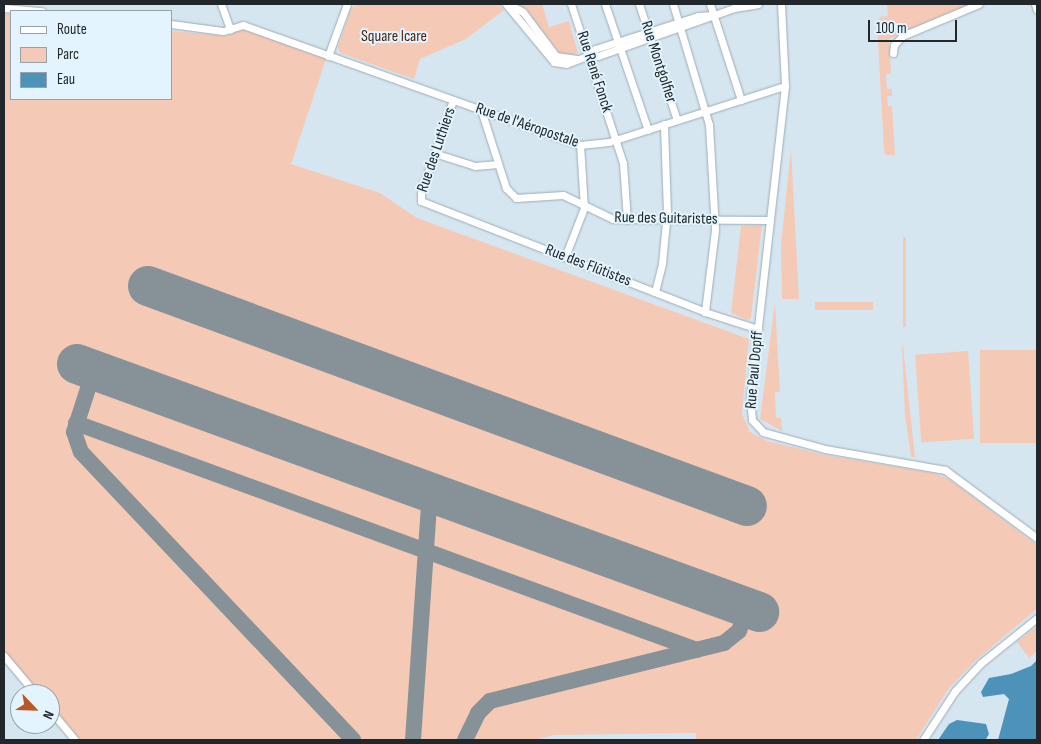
<!DOCTYPE html>
<html>
<head>
<meta charset="utf-8">
<style>
	body { margin:0 }
	#map { position:relative; width:1041px; height:744px; overflow:hidden; background:#d6e6f0; font-family:"Sofia Sans Condensed",sans-serif }
	div>[style] { position:absolute }
	.green>* { inset:0; background:#f4cab7; transform-origin:0 0 }
	.water>* { inset:0; background:#4d93b9 }
	.taxiway>* { height:16px; margin:-8px; padding:0 8px; transform-origin:8px; border-radius:8px; background:#869298 }
	.runway>* { height:40px; margin:-20px; padding:0 20px; transform-origin:20px; border-radius:20px; background:#869298 }
	.roads { filter:drop-shadow(0 0 1px #9dadb6) drop-shadow(0 0 1px #9dadb6) }
	.minor>* { height:7px; margin:-3.5px; padding:0 3.5px; transform-origin:3.5px; border-radius:3.5px; background:#fff }
	span { translate:-50% -50%; white-space:nowrap; text-align:center; line-height:1.15; -webkit-text-stroke:4px #e3f4fe; paint-order:stroke }
	.park-label { font-size:16px; color:#491f09 }
	.street-label { font-size:16px; color:#21272a }
	.frame { position:absolute; inset:0; border:5px solid #21272a; pointer-events:none }
	.legend { position:absolute; left:10px; top:10px; width:162px; height:90px; box-sizing:border-box; background:#e3f4fe; border:1px solid #95a2a9; margin:0; padding:6px 9px; list-style:none; font-size:15px; color:#21272a }
	.legend li { display:flex; align-items:center; gap:10px; height:25px }
	.legend b { width:25px; border:1px solid #95a2a9 }
	.north { position:absolute; left:10px; top:684px; width:50px; height:50px; box-sizing:border-box; background:#e3f4fe; border:1px solid #95a2a9; border-radius:50%; rotate:114deg; font-size:14px; font-weight:700; line-height:20px; text-align:center; color:#21272a }
	.north::after { content:''; display:block; margin:auto; width:18px; height:22px; background:#bb5722; clip-path:polygon(50% 0,100% 100%,50% 72%,0 100%) }
	.scale { position:absolute; left:868px; top:20px; width:89px; height:22px; box-sizing:border-box; border:2px solid #21272a; border-top:0; padding-left:6px; font-size:15px; line-height:18px; white-space:nowrap; color:#21272a; -webkit-text-stroke:4px #e3f4fe; paint-order:stroke }
</style>
</head>
<body>
<div id="map">
	<div class="green">
		<i style="clip-path:polygon(358px 4px,499px 4px,504px 10px,466px 39px,420px 59px,414px 79px,340px 53px,338px 47px,351px 9px)"></i>
		<i style="clip-path:polygon(518px 4px,542px 4px,549px 27px,569px 21px,578px 53px,567px 56px,558px 52px,526px 9px)"></i>
		<i style="clip-path:polygon(887px 4px,976px 4px,889px 39px,891px 74px,886px 74px,887px 89px,892px 89px,892px 96px,887px 96px,888px 106px,892px 106px,895px 155px,886px 155px,884px 150px,877px 23px,880px 17px,888px 16px)"></i>
		<i style="clip-path:polygon(4px 14px,11px 14px,11px 99px,171px 99px,171px 31px,227px 36px,245px 28px,326px 59px,291px 164px,380px 193px,417px 218px,749px 339px,742px 414px,750px 432px,767px 441px,825px 455px,934px 473px,949px 479px,1037px 545px,1037px 609px,977px 659px,949px 688px,916px 740px,696px 740px,696px 733px,555px 735px,534px 740px,72px 740px,50px 714px,50px 694px,34px 694px,4px 658px)"></i>
		<i style="clip-path:polygon(791px 148px,799px 299px,782px 299px,781px 245px)"></i>
		<i style="clip-path:polygon(762px 225px,751px 318px,747px 320px,731px 313px,741px 226px)"></i>
		<i style="left:903px;top:237px;width:3px;height:90px"></i>
		<i style="clip-path:polygon(775px 302px,780px 392px,775px 392px,776px 418px,781px 418px,782px 431px,760px 419px)"></i>
		<i style="left:873px;top:302px;width:8px;height:58px;rotate:90deg"></i>
		<i style="clip-path:polygon(902px 346px,903px 346px,915px 457px,911px 457px,905px 415px)"></i>
		<i style="left:1037px;top:350px;width:93px;height:57px;rotate:90deg"></i>
		<i style="left:968px;top:351px;width:88px;height:53px;rotate:86deg"></i>
		<i style="clip-path:polygon(1037px 626px,1037px 651px,1029px 658px,1017px 642px)"></i>
	</div>
	<div class="water">
		<i style="clip-path:polygon(1037px 660px,1037px 740px,998px 740px,1009px 699px,1004px 694px,983px 697px,981px 692px,989px 678px,1011px 674px,1031px 666px)"></i>
		<i style="clip-path:polygon(957px 720px,986px 724px,989px 734px,986px 739px,938px 740px,949px 724px)"></i>
	</div>
	<div class="taxiway">
		<i style="left:94px;top:370px;width:65px;rotate:107.9deg"></i>
		<i style="left:74px;top:432px;width:21px;rotate:71deg"></i>
		<i style="left:81px;top:452px;width:396px;rotate:46.6deg"></i>
		<i style="left:76px;top:423px;width:661px;rotate:20.08deg"></i>
		<i style="left:413px;top:740px;width:248px;rotate:-86.1deg"></i>
		<i style="left:465px;top:740px;width:30px;rotate:-64deg"></i>
		<i style="left:478px;top:713px;width:17px;rotate:-45deg"></i>
		<i style="left:490px;top:701px;width:241px;rotate:-13.9deg"></i>
		<i style="left:724px;top:643px;width:19px;rotate:-39deg"></i>
		<i style="left:739px;top:631px;width:24px;rotate:-71deg"></i>
	</div>
	<div class="runway">
		<i style="left:148px;top:286px;width:638px;rotate:20.17deg"></i>
		<i style="left:77px;top:364px;width:726px;rotate:19.98deg"></i>
	</div>
	<div class="roads">
		<div class="minor">
			<i style="left:221px;top:4px;width:27px;rotate:70deg"></i>
			<i style="left:230px;top:29px;width:14px;rotate:-17deg"></i>
			<i style="left:243px;top:25px;width:358px;rotate:19.6deg"></i>
			<i style="left:580px;top:145px;width:29px;rotate:-6deg"></i>
			<i style="left:609px;top:142px;width:185px;rotate:-17.7deg"></i>
			<i style="left:506px;top:4px;width:75px;rotate:50.4deg"></i>
			<i style="left:554px;top:62px;width:12px;rotate:9deg"></i>
			<i style="left:566px;top:64px;width:25px;rotate:-21deg"></i>
			<i style="left:571px;top:4px;width:167px;rotate:71.9deg"></i>
			<i style="left:623px;top:163px;width:57px;rotate:86deg"></i>
			<i style="left:605px;top:4px;width:133px;rotate:71.2deg"></i>
			<i style="left:639px;top:4px;width:122px;rotate:71.9deg"></i>
			<i style="left:673px;top:4px;width:126px;rotate:73.4deg"></i>
			<i style="left:709px;top:125px;width:105px;rotate:86.7deg"></i>
			<i style="left:715px;top:230px;width:83px;rotate:97deg"></i>
			<i style="left:710px;top:4px;width:101px;rotate:72.1deg"></i>
			<i style="left:737px;top:4px;width:5px;rotate:127deg"></i>
			<i style="left:734px;top:8px;width:24px;rotate:-9deg"></i>
			<i style="left:781px;top:4px;width:82px;rotate:87.2deg"></i>
			<i style="left:785px;top:86px;width:316px;rotate:96.4deg"></i>
			<i style="left:750px;top:400px;width:20px;rotate:84deg"></i>
			<i style="left:752px;top:420px;width:16px;rotate:47deg"></i>
			<i style="left:763px;top:432px;width:64px;rotate:15.3deg"></i>
			<i style="left:825px;top:449px;width:122px;rotate:9.9deg"></i>
			<i style="left:945px;top:470px;width:114px;rotate:36.5deg"></i>
			<i style="left:1035px;top:4px;width:6px;rotate:72deg"></i>
			<i style="left:514px;top:7px;width:10px;rotate:29deg"></i>
			<i style="left:523px;top:12px;width:55px;rotate:53.1deg"></i>
			<i style="left:556px;top:56px;width:21px;rotate:8deg"></i>
			<i style="left:4px;top:8px;width:38px;rotate:5deg"></i>
			<i style="left:714px;top:15px;width:16px;rotate:176deg"></i>
			<i style="left:698px;top:16px;width:108px;rotate:162.2deg"></i>
			<i style="left:595px;top:49px;width:8px;rotate:135deg"></i>
			<i style="left:589px;top:55px;width:9px;rotate:6deg"></i>
			<i style="left:598px;top:56px;width:144px;rotate:-19.4deg"></i>
			<i style="left:171px;top:24px;width:52px;rotate:7.7deg"></i>
			<i style="left:223px;top:31px;width:7px;rotate:-16deg"></i>
			<i style="left:893px;top:53px;width:8px;rotate:-83deg"></i>
			<i style="left:894px;top:45px;width:12px;rotate:-48deg"></i>
			<i style="left:902px;top:36px;width:83px;rotate:-22.6deg"></i>
			<i style="left:328px;top:56px;width:55px;rotate:-69.9deg"></i>
			<i style="left:453px;top:100px;width:97px;rotate:109.2deg"></i>
			<i style="left:421px;top:192px;width:9px;rotate:90deg"></i>
			<i style="left:421px;top:201px;width:305px;rotate:21.3deg"></i>
			<i style="left:705px;top:312px;width:56px;rotate:17.8deg"></i>
			<i style="left:481px;top:110px;width:82px;rotate:72.2deg"></i>
			<i style="left:506px;top:188px;width:14px;rotate:45deg"></i>
			<i style="left:516px;top:198px;width:47px;rotate:-3.7deg"></i>
			<i style="left:563px;top:195px;width:55px;rotate:25.6deg"></i>
			<i style="left:613px;top:219px;width:157px;rotate:0.4deg"></i>
			<i style="left:434px;top:153px;width:43px;rotate:17.6deg"></i>
			<i style="left:475px;top:166px;width:23px;rotate:-5deg"></i>
			<i style="left:565px;top:257px;width:53px;rotate:-68.8deg"></i>
			<i style="left:584px;top:208px;width:63px;rotate:-93.6deg"></i>
			<i style="left:655px;top:292px;width:30px;rotate:-76deg"></i>
			<i style="left:662px;top:263px;width:51px;rotate:-84.4deg"></i>
			<i style="left:667px;top:212px;width:88px;rotate:-92deg"></i>
			<i style="left:4px;top:656px;width:50px;rotate:49.9deg"></i>
			<i style="left:50px;top:710px;width:39px;rotate:50deg"></i>
			<i style="left:923px;top:740px;width:59px;rotate:-56.9deg"></i>
			<i style="left:955px;top:691px;width:38px;rotate:-47deg"></i>
			<i style="left:981px;top:663px;width:72px;rotate:-38.8deg"></i>
		</div>
	</div>
	<div class="park-label">
		<span style="left:394px;top:37px">Square Icare</span>
	</div>
	<div class="street-label">
		<span style="left:658px;top:62px;rotate:72deg">Rue Montgolfier</span>
		<span style="left:594px;top:72px;rotate:72deg">Rue René Fonck</span>
		<span style="left:527px;top:126px;rotate:19deg">Rue de l'Aéropostale</span>
		<span style="left:437px;top:150px;rotate:-71deg">Rue des Luthiers</span>
		<span style="left:666px;top:219px;rotate:1deg">Rue des Guitaristes</span>
		<span style="left:588px;top:266px;rotate:21deg">Rue des Flûtistes</span>
		<span style="left:755px;top:370px;rotate:-85deg">Rue Paul Dopff</span>
	</div>
	<div class="frame"></div>
	<ul class="legend">
	<li><b style="height:6px;background:#fff"></b>Route</li>
	<li><b style="height:14px;background:#f4cab7"></b>Parc</li>
	<li><b style="height:14px;background:#4d93b9"></b>Eau</li>
	</ul>
	<div class="north">N</div>
	<div class="scale">100 m</div>
</div>
</body>
</html>
